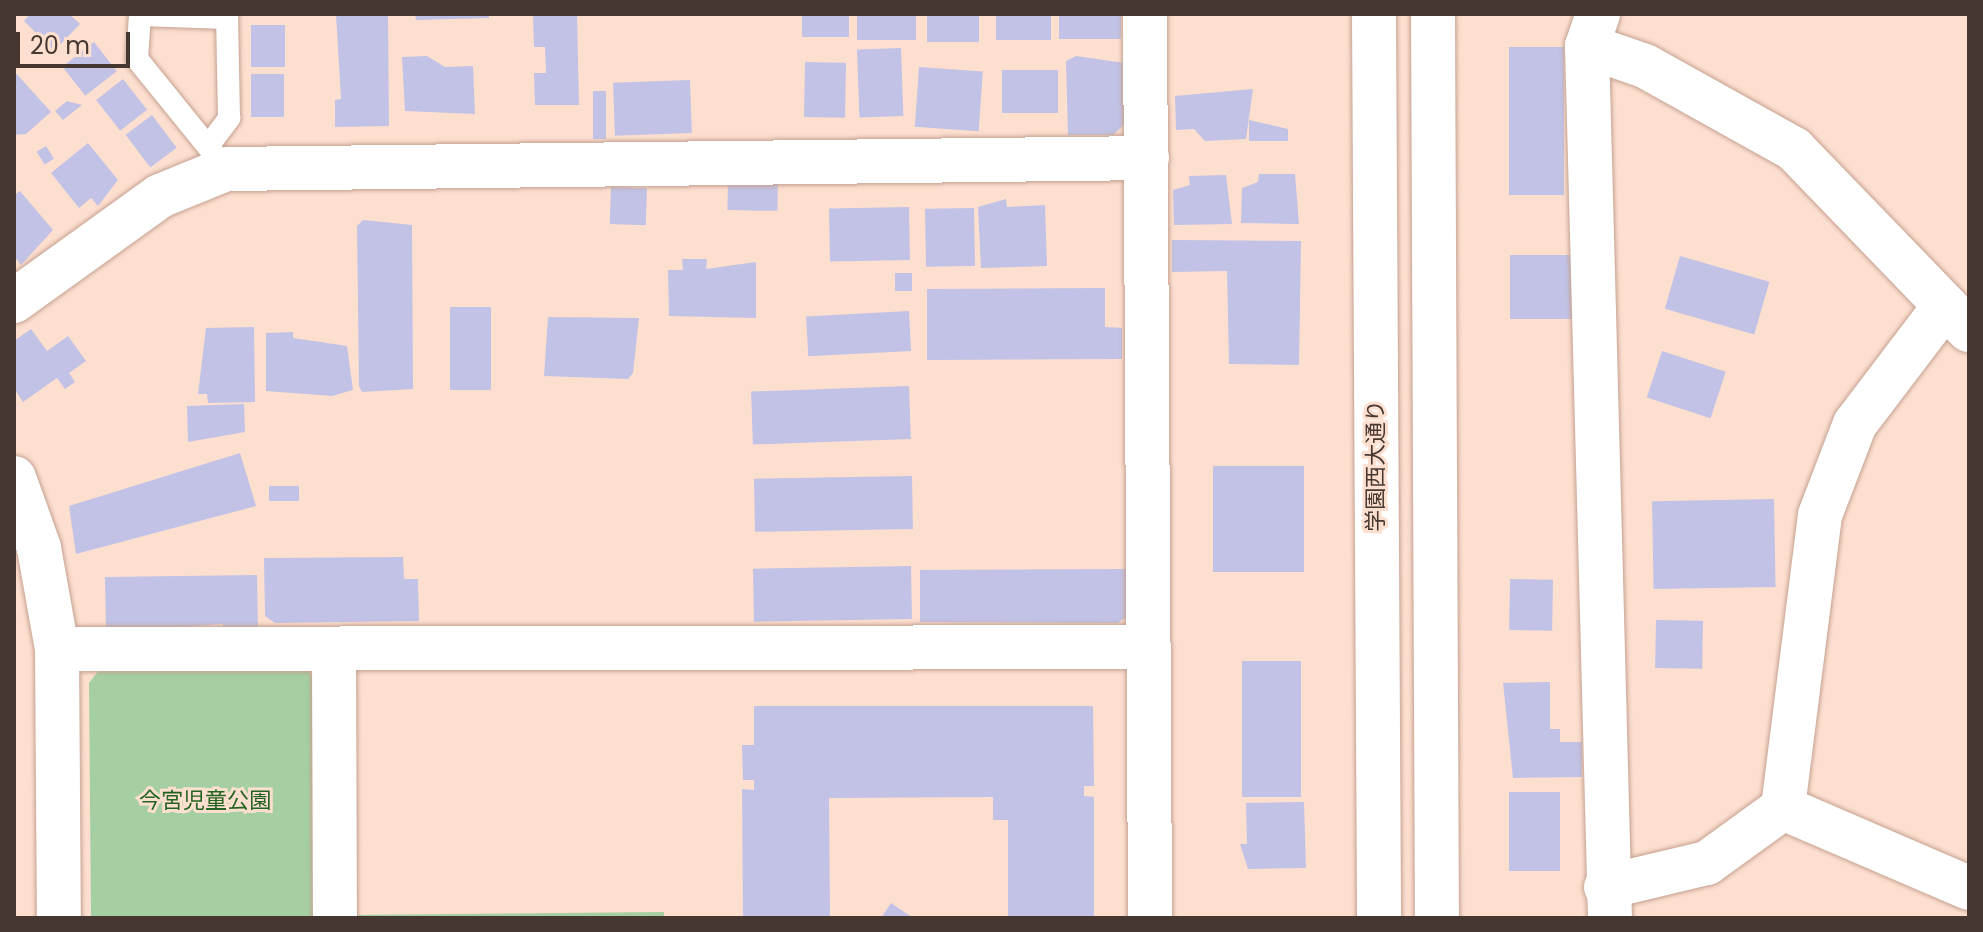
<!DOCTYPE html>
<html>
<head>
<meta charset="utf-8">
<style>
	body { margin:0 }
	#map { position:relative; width:1983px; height:932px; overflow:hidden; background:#fddfd0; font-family:Poppins,"Noto Sans JP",sans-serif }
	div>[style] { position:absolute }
	.green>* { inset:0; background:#a5cfa2 }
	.building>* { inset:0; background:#c1c2e5; transform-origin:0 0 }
	.roads { filter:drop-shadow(0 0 2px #c4a190) drop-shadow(0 0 2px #c4a190) }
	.lane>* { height:22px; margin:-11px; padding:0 11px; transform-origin:11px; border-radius:11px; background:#fff }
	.street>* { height:44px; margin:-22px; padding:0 22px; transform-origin:22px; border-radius:22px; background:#fff }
	.secondary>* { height:44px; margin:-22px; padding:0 22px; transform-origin:22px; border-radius:22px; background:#fff }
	span { translate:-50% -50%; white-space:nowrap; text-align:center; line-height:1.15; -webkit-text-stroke:6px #fddfd0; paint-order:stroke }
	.street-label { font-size:22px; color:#463730 }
	.park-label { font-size:22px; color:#236423 }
	.frame { position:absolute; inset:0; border:16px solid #463730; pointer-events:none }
	.scale { position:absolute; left:16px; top:32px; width:114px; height:36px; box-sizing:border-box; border:4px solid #463730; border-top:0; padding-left:10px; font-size:24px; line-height:28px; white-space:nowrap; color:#463730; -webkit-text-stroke:6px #fddfd0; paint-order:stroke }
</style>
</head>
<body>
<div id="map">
	<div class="green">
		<i style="clip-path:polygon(304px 666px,319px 684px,321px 918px,91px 918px,89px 683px,99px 670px)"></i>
		<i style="clip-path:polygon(664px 912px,664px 918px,352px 918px,352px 915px)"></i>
	</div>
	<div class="building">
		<i style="clip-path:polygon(30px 14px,69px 14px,80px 24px,54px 51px,24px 21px)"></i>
		<i style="clip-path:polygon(336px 14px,388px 14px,389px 126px,335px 127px,335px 100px,341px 99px)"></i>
		<i style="clip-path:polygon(415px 14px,489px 14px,489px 18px,416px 20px)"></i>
		<i style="clip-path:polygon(533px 14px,577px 14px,579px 105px,535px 105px,534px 73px,546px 73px,545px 47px,534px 47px)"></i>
		<i style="left:802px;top:14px;width:47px;height:23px"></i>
		<i style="left:857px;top:14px;width:59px;height:26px"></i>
		<i style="left:927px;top:14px;width:52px;height:28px"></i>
		<i style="left:996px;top:14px;width:55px;height:26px"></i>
		<i style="left:1059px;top:14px;width:62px;height:25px"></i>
		<i style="left:251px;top:25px;width:34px;height:42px"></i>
		<i style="left:94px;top:42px;width:37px;height:40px;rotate:52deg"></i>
		<i style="left:1509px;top:47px;width:55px;height:148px"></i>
		<i style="left:901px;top:48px;width:68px;height:44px;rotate:88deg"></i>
		<i style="clip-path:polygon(427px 56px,445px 67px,473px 66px,475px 114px,405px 111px,402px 57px)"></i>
		<i style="clip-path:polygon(1076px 56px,1125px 63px,1126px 123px,1113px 135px,1068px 135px,1066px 61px)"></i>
		<i style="left:805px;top:62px;width:41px;height:55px;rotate:1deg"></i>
		<i style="left:919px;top:67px;width:64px;height:60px;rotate:4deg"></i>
		<i style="left:1002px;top:70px;width:56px;height:43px"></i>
		<i style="clip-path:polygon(14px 71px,51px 112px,26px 134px,14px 135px)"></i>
		<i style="left:251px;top:74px;width:33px;height:43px"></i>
		<i style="left:123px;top:79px;width:39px;height:34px;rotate:52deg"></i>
		<i style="left:690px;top:80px;width:53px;height:77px;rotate:88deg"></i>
		<i style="clip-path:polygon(1253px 89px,1246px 139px,1205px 141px,1194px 129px,1176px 130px,1175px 96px)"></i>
		<i style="left:593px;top:91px;width:13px;height:48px"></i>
		<i style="clip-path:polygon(67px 101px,82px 105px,63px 120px,55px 111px)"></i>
		<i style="left:152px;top:115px;width:41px;height:33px;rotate:53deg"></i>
		<i style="clip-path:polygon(1249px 120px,1288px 129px,1288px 141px,1249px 141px)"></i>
		<i style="clip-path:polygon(88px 143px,118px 180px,98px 206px,91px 198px,79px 208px,51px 173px)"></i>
		<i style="left:46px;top:146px;width:15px;height:11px;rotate:58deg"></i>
		<i style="clip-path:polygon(1259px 174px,1295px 174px,1299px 224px,1241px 223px,1242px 188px,1258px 182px)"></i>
		<i style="clip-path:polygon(1226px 175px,1232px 224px,1174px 225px,1173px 190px,1190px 185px,1189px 176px)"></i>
		<i style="left:728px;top:178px;width:50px;height:32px;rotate:1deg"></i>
		<i style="left:611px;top:187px;width:36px;height:37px;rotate:2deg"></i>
		<i style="clip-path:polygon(20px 191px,53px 230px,21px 265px,14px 256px,14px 195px)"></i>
		<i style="clip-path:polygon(1006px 199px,1007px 207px,1045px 205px,1047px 266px,981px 268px,978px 207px)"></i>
		<i style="left:909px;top:207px;width:53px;height:80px;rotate:89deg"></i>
		<i style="left:974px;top:208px;width:58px;height:49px;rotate:89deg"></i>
		<i style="clip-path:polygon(363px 220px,412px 225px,413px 389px,362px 392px,359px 386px,357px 226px)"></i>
		<i style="clip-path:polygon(1172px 240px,1301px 241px,1299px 365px,1229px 364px,1227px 271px,1172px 272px)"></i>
		<i style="left:1510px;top:255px;width:63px;height:64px"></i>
		<i style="left:1680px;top:256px;width:93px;height:55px;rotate:16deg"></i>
		<i style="clip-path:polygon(682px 259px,707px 259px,706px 269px,756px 262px,756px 318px,669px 316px,668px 270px,683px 270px)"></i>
		<i style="left:895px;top:273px;width:17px;height:18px"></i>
		<i style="clip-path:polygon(1105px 288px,1105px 327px,1122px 328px,1122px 359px,927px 360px,927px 289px)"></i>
		<i style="left:450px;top:307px;width:41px;height:83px"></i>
		<i style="left:909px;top:311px;width:40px;height:103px;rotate:87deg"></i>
		<i style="clip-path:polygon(548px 317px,639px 318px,633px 373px,628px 379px,544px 376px)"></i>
		<i style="clip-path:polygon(254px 327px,255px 402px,208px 403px,207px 394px,198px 394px,206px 328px)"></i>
		<i style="clip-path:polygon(31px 329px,47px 351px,68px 336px,86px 361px,69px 373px,75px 382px,65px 389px,57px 378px,23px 402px,14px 388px,14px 341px)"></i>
		<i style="clip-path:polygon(293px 332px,293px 338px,347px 346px,353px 390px,332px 396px,266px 391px,266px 333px)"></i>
		<i style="left:1662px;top:351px;width:67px;height:49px;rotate:18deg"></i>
		<i style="left:909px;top:386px;width:53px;height:158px;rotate:88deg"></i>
		<i style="clip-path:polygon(244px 404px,245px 432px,188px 442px,187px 406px)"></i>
		<i style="clip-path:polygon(240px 453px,256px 506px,76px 554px,69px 506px)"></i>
		<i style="left:1213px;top:466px;width:91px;height:106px"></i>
		<i style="left:912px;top:476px;width:53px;height:158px;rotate:89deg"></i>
		<i style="left:269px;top:486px;width:30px;height:15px"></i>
		<i style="left:1774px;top:499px;width:88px;height:122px;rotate:89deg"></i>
		<i style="clip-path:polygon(403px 557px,404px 579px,418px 579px,419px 621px,275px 623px,265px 616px,264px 558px)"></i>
		<i style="left:911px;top:566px;width:53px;height:158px;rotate:89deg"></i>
		<i style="clip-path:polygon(1126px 569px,1127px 616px,1118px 623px,920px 622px,920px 570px)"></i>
		<i style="clip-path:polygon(257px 575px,258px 631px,223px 632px,223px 624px,106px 632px,105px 577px)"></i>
		<i style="left:1510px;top:579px;width:43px;height:51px;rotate:1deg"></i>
		<i style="left:1656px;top:620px;width:47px;height:48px;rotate:1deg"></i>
		<i style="left:1242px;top:661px;width:59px;height:136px"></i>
		<i style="clip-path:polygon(1550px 682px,1550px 729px,1560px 729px,1560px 742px,1582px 742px,1582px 777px,1513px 778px,1503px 683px)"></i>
		<i style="clip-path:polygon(754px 706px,1093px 706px,1094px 786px,1084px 786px,1084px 796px,1094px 797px,1094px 918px,1008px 918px,1008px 820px,993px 820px,993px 797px,829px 798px,830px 918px,743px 918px,742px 789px,754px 790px,754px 780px,743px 780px,742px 745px,754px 745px)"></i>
		<i style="left:1509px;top:792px;width:51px;height:79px"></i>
		<i style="clip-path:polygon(1304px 802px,1306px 868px,1248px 869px,1240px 844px,1247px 844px,1246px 803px)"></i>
		<i style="clip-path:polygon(891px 903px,913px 918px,881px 918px)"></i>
	</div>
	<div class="roads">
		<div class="lane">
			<i style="left:209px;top:145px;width:34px;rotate:-53deg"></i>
			<i style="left:229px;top:118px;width:100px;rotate:-91.1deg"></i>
			<i style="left:227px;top:18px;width:87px;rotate:-178deg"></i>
			<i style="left:140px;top:15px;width:44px;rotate:93.9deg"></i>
			<i style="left:137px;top:59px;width:141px;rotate:51deg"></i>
		</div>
		<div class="street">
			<i style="left:1145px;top:14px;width:904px;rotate:89.68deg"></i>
			<i style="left:1598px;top:14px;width:34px;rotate:109deg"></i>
			<i style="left:1587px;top:46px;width:872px;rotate:88.49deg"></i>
			<i style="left:1587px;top:46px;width:61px;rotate:19deg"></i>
			<i style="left:1645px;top:66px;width:171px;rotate:29.1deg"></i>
			<i style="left:1794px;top:149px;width:252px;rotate:46deg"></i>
			<i style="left:14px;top:301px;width:180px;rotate:-35.7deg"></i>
			<i style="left:160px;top:196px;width:71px;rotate:-22.2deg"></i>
			<i style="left:226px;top:169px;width:921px;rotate:-0.68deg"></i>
			<i style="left:57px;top:649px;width:1092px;rotate:-0.1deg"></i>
			<i style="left:334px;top:649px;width:269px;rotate:89.8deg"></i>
			<i style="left:1783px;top:808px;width:295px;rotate:-82.8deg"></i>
			<i style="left:1820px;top:515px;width:97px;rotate:-69deg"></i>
			<i style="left:1855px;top:424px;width:146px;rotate:-52.8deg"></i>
			<i style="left:1606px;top:887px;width:104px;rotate:-13.4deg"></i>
			<i style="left:1707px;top:863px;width:94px;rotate:-35.9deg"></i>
			<i style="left:1783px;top:808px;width:202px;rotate:23.3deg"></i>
		</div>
		<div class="secondary">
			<i style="left:1374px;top:14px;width:904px;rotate:89.68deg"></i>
			<i style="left:1433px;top:14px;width:904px;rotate:89.75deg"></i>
			<i style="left:14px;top:478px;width:74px;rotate:70.3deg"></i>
			<i style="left:39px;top:548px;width:103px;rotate:79.9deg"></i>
			<i style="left:57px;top:649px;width:269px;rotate:89.6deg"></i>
		</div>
	</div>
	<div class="street-label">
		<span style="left:1376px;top:466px;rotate:-90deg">学園西大通り</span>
	</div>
	<div class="park-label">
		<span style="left:205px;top:801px">今宮児童公園</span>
	</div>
	<div class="frame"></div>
	<div class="scale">20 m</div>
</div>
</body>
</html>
